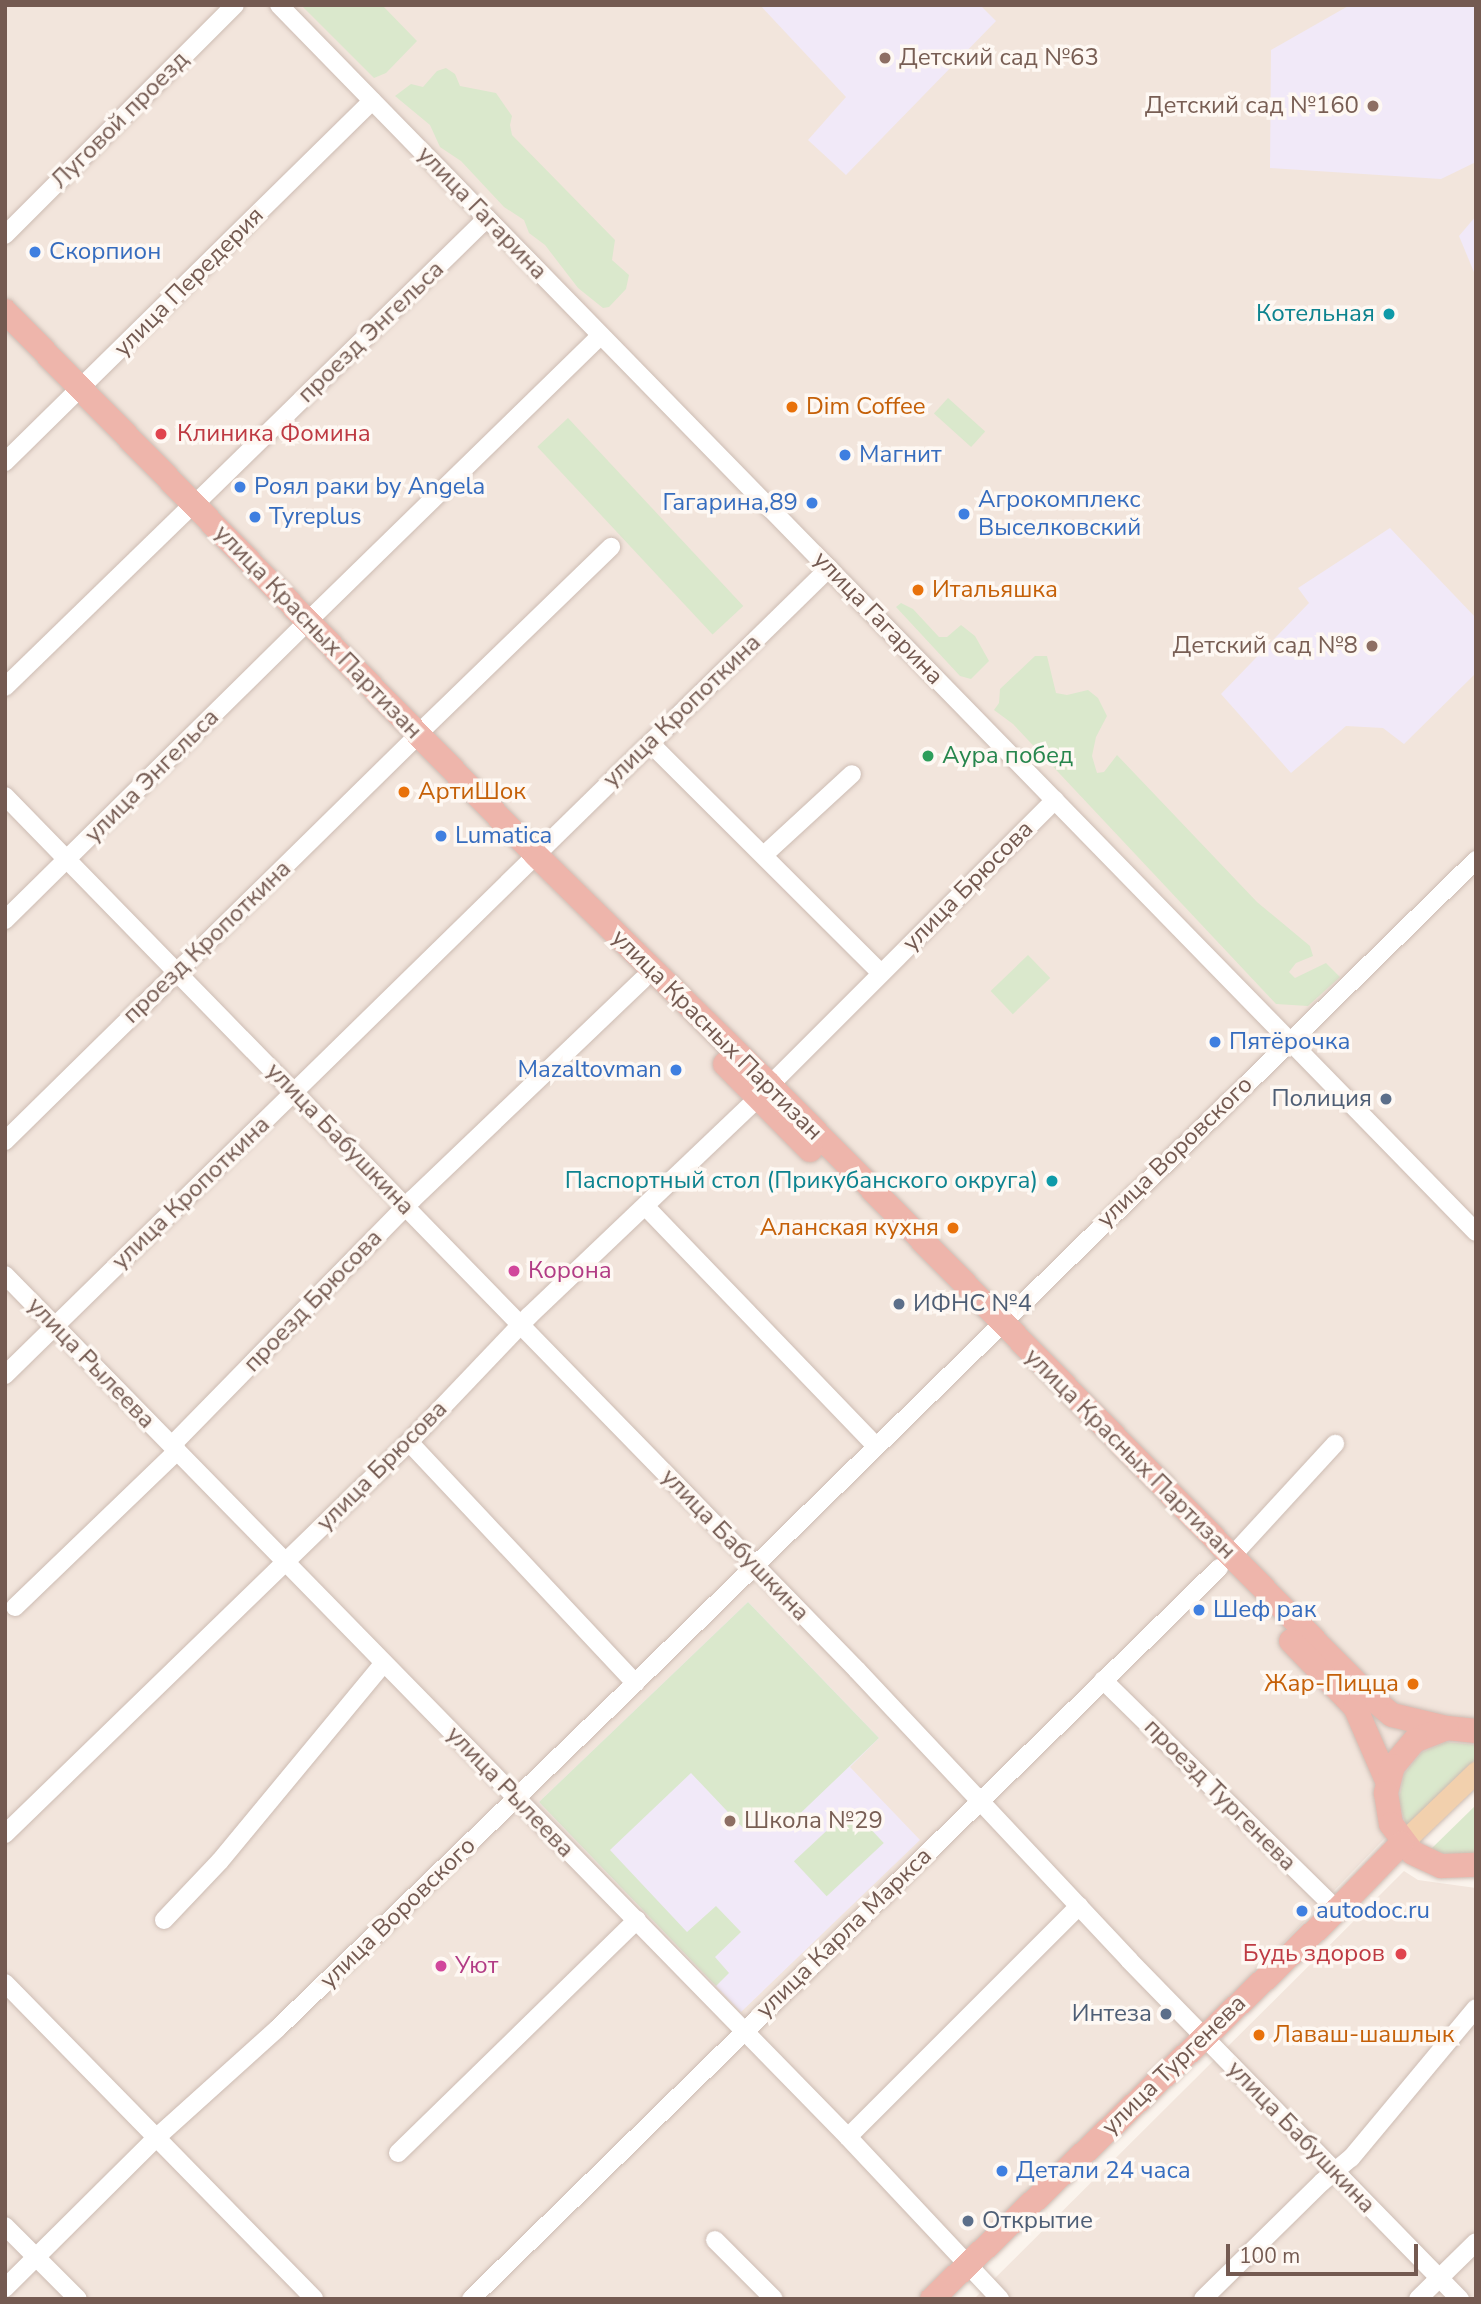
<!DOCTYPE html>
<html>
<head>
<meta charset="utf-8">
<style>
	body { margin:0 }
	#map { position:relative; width:1481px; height:2304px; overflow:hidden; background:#fbf4ed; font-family:"Nunito Sans",sans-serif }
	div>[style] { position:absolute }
	.residential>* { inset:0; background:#f2e5dc }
	.education>* { inset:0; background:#f1e9f8 }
	.green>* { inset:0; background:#dae8cc; transform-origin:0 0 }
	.roads { filter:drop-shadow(0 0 2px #cdbcb3) drop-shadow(0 0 2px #cdbcb3) }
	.minor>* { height:18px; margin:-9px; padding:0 9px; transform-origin:9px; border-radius:9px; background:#fff }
	.major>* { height:21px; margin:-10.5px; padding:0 10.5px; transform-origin:10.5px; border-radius:10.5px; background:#f2d0ad }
	.highway>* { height:24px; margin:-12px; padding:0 12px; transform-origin:12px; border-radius:12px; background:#eeb5ab }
	.dots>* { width:19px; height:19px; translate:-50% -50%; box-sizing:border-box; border:4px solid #fef8f3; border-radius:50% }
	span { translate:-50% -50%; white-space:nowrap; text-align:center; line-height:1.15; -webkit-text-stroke:7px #fef8f3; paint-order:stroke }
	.education-label { font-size:24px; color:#785e54 }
	.left { translate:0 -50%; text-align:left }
	.right { translate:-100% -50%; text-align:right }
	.street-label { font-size:24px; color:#745a51 }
	.shop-label { font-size:24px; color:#366cbe }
	.culture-label { font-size:24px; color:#0d838f }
	.food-label { font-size:24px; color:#c56008 }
	.health-label { font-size:24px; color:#be3a42 }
	.leisure-label { font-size:24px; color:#27864d }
	.service-label { font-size:24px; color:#4e5e75 }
	.hotel-label { font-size:24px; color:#b23c85 }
	.frame { position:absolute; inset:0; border:7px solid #745a51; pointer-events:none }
	.scale { position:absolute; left:1226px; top:2244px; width:192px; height:32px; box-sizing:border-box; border:4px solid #745a51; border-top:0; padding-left:9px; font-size:21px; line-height:24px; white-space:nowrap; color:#745a51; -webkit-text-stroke:5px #fef8f3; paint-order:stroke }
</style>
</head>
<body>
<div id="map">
	<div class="residential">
		<i style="clip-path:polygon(5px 5px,1476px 5px,1476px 1744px,1235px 1993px,921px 2299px,5px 2299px)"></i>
		<i style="clip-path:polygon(1404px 1871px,1418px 1880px,1476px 1888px,1476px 2299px,974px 2299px)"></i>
	</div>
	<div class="education">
		<i style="clip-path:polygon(760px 5px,980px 5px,996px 21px,846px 175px,808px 140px,846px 97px)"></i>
		<i style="clip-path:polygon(1350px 5px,1476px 5px,1476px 162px,1441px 179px,1270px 168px,1271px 50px)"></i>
		<i style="clip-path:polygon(1476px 216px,1476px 277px,1459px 236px)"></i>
		<i style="clip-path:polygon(1390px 528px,1476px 618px,1476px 673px,1404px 744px,1383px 728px,1346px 726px,1291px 773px,1221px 694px,1309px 603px,1298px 588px)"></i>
		<i style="clip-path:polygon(748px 1602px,879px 1738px,850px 1767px,920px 1840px,741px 2012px,539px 1802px)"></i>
	</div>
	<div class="green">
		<i style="clip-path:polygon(301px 5px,382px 5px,417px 41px,386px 73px,374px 78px)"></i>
		<i style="clip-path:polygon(446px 68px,455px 74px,460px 86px,496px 93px,512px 116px,510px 125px,512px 135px,615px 240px,612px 260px,629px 275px,626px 289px,609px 307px,603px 308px,578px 288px,545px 245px,529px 233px,524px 220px,504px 207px,461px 161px,440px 147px,430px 125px,395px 96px,411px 84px,423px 87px,437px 71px)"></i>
		<i style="left:948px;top:398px;width:50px;height:21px;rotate:42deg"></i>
		<i style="left:568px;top:418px;width:257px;height:42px;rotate:47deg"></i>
		<i style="clip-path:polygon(901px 603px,913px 609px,939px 637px,947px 637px,961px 625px,975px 636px,989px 661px,971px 679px,960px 676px,896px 607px)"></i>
		<i style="clip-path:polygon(1035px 656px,1047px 656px,1056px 693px,1067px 695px,1088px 690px,1098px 698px,1107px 716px,1096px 737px,1092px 756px,1097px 773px,1104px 772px,1117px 755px,1257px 902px,1310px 946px,1313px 956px,1296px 963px,1289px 972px,1295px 978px,1326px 963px,1340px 977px,1308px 1006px,1276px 1004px,1013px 724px,994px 710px,999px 703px,1000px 689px)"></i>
		<i style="left:1028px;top:955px;width:32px;height:52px;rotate:46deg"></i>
		<i style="clip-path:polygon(748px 1602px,879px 1738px,786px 1827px,767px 1808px,744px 1829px,691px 1773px,610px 1850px,687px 1932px,716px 1906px,741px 1932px,715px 1957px,729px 1973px,716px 1986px,539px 1802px)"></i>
		<i style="clip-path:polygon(1446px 1742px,1476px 1745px,1476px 1759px,1406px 1826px,1399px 1800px,1404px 1774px,1421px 1753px)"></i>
		<i style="clip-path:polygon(1476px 1805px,1476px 1853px,1445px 1855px,1430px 1850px)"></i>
		<i style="left:851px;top:1808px;width:48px;height:78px;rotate:47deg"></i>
	</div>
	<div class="roads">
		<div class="minor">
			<i style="left:279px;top:5px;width:1714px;rotate:45.71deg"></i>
			<i style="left:5px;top:235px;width:325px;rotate:-45deg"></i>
			<i style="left:5px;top:462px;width:515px;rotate:-44.53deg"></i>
			<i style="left:194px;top:505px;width:410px;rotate:-44.4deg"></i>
			<i style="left:308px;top:621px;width:409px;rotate:-44.3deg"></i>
			<i style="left:5px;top:687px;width:250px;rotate:-44.2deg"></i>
			<i style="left:418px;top:734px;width:269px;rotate:-44.1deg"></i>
			<i style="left:650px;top:743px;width:326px;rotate:44.9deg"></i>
			<i style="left:5px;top:796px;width:1221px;rotate:45.73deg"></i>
			<i style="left:857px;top:1670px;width:398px;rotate:46.8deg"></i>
			<i style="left:1129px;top:1960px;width:474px;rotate:45.7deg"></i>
			<i style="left:765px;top:854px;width:118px;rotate:-42.6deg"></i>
			<i style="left:536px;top:855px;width:410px;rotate:-44.4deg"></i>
			<i style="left:5px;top:920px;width:413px;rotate:-44.6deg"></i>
			<i style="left:770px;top:1085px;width:403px;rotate:-45deg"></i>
			<i style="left:5px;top:1141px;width:568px;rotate:-44.5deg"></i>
			<i style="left:646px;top:1207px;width:332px;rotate:46.1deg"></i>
			<i style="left:5px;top:1275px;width:1206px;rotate:45.64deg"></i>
			<i style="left:848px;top:2137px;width:222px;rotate:46.8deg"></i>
			<i style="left:5px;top:1375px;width:732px;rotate:-44.39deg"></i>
			<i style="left:409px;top:1442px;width:330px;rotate:46.8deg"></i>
			<i style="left:1231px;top:1557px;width:154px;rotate:-47.4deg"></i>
			<i style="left:15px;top:1607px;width:225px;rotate:-43.9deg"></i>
			<i style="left:177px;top:1451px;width:9px;rotate:-111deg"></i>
			<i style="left:174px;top:1443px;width:342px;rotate:-45.6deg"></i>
			<i style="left:413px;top:1199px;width:317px;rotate:-43.7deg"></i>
			<i style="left:1103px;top:1680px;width:328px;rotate:44.5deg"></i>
			<i style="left:5px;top:1834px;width:563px;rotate:-44.14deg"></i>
			<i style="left:409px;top:1442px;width:174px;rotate:-46.4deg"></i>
			<i style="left:529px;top:1316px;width:316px;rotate:-43.6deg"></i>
			<i style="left:164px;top:1920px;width:81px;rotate:-46.5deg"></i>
			<i style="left:220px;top:1861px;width:257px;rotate:-50.4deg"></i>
			<i style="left:5px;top:1983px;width:442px;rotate:45.6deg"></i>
			<i style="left:848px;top:2137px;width:327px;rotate:-45deg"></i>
			<i style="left:398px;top:2153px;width:334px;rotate:-44.3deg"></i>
			<i style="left:5px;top:2226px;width:103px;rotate:45deg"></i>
			<i style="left:715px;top:2240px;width:83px;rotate:45deg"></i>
			<i style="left:5px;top:2288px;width:213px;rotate:-44.8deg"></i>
			<i style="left:156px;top:2138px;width:163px;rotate:-42deg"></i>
			<i style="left:277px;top:2029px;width:498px;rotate:-44deg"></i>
			<i style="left:635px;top:1683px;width:1177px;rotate:-44.38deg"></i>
			<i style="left:471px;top:2299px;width:1046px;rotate:-44.34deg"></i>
			<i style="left:1203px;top:2299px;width:167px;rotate:-44.5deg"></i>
			<i style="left:1322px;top:2182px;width:38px;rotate:-40deg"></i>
			<i style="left:1351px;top:2158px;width:195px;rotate:-50.2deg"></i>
			<i style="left:1418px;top:2299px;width:81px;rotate:-44.5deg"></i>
		</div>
		<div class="major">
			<i style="left:1402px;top:1843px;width:103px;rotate:-43.8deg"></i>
		</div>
		<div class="highway">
			<i style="left:5px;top:311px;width:760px;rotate:45.69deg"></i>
			<i style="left:536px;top:855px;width:328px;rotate:44.5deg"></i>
			<i style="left:770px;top:1085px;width:854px;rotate:45.57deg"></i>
			<i style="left:1368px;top:1695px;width:31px;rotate:40deg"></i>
			<i style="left:1392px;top:1715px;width:57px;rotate:13.3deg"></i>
			<i style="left:725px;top:1064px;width:121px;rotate:45.3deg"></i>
			<i style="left:1291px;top:1641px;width:92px;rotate:45.9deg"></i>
			<i style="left:1355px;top:1707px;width:83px;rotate:66.5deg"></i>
			<i style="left:1476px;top:1731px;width:29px;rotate:-174deg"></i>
			<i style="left:1447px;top:1728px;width:34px;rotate:159deg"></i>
			<i style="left:1415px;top:1740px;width:34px;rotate:130deg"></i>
			<i style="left:1393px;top:1766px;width:28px;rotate:105deg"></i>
			<i style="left:1386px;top:1793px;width:31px;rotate:81deg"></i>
			<i style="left:1391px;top:1824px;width:36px;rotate:53deg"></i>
			<i style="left:1413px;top:1853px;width:31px;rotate:25deg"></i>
			<i style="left:1441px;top:1866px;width:35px;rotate:-2deg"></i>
			<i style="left:932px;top:2299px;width:562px;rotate:-43.85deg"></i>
			<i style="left:1337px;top:1910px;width:93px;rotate:-45.9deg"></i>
		</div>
	</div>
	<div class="dots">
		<i style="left:885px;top:58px;background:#8d6e63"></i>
		<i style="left:1373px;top:106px;background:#8d6e63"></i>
		<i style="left:35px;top:252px;background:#3f7fe0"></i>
		<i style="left:1389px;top:314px;background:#0f9aa8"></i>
		<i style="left:792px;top:407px;background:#e8710a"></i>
		<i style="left:161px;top:434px;background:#e0444e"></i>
		<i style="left:845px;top:455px;background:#3f7fe0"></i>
		<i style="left:240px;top:487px;background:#3f7fe0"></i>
		<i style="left:812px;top:503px;background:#3f7fe0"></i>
		<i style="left:964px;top:514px;background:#3f7fe0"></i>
		<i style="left:255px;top:517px;background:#3f7fe0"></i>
		<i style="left:918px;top:590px;background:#e8710a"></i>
		<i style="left:1372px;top:646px;background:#8d6e63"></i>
		<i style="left:928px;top:756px;background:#2e9e5b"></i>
		<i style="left:404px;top:792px;background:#e8710a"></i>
		<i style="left:441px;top:836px;background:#3f7fe0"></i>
		<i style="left:1215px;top:1042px;background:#3f7fe0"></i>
		<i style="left:676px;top:1070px;background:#3f7fe0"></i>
		<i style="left:1386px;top:1099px;background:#5c6f8a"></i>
		<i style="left:1052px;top:1181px;background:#0f9aa8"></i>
		<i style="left:953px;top:1228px;background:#e8710a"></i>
		<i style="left:514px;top:1271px;background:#d1479c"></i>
		<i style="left:899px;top:1304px;background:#5c6f8a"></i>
		<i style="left:1199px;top:1610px;background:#3f7fe0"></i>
		<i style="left:1413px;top:1684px;background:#e8710a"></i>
		<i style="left:730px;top:1821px;background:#8d6e63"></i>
		<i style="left:1302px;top:1911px;background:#3f7fe0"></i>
		<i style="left:1401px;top:1954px;background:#e0444e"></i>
		<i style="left:441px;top:1966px;background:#d1479c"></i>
		<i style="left:1166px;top:2014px;background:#5c6f8a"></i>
		<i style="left:1259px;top:2035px;background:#e8710a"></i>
		<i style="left:1002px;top:2171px;background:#3f7fe0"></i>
		<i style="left:968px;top:2221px;background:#5c6f8a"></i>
	</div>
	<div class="education-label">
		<span class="left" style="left:899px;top:58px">Детский сад №63</span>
		<span class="right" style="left:1359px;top:106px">Детский сад №160</span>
		<span class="right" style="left:1358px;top:646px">Детский сад №8</span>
		<span class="left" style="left:744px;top:1821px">Школа №29</span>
	</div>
	<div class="street-label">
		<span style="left:120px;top:120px;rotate:-45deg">Луговой проезд</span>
		<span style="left:482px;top:213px;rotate:46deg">улица Гагарина</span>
		<span style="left:189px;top:282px;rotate:-45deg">улица Передерия</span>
		<span style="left:371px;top:332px;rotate:-44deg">проезд Энгельса</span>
		<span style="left:878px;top:618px;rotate:46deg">улица Гагарина</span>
		<span style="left:318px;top:632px;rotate:46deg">улица Красных Партизан</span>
		<span style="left:682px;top:711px;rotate:-44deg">улица Кропоткина</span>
		<span style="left:152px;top:776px;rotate:-45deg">улица Энгельса</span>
		<span style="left:968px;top:886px;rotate:-45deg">улица Брюсова</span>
		<span style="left:207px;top:942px;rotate:-44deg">проезд Кропоткина</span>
		<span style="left:717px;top:1035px;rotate:45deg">улица Красных Партизан</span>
		<span style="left:340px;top:1139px;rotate:46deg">улица Бабушкина</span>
		<span style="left:1175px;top:1152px;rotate:-44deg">улица Воровского</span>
		<span style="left:191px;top:1193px;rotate:-44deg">улица Кропоткина</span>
		<span style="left:313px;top:1301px;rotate:-46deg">проезд Брюсова</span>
		<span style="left:91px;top:1363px;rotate:46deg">улица Рылеева</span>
		<span style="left:1130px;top:1454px;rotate:45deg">улица Красных Партизан</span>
		<span style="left:382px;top:1466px;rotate:-45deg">улица Брюсова</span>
		<span style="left:735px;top:1545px;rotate:46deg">улица Бабушкина</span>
		<span style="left:510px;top:1792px;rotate:46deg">улица Рылеева</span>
		<span style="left:1220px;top:1795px;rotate:45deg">проезд Тургенева</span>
		<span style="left:398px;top:1913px;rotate:-44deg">улица Воровского</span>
		<span style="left:844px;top:1933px;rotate:-44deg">улица Карла Маркса</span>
		<span style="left:1174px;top:2065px;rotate:-44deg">улица Тургенева</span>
		<span style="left:1301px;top:2137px;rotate:46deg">улица Бабушкина</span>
	</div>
	<div class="shop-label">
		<span class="left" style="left:49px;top:252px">Скорпион</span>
		<span class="left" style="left:859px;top:455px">Магнит</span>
		<span class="left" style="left:254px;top:487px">Роял раки by Angela</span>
		<span class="left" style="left:978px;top:514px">Агрокомплекс<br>Выселковский</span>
		<span class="right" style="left:798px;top:503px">Гагарина,89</span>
		<span class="left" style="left:269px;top:517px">Tyreplus</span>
		<span class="left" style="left:455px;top:836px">Lumatica</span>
		<span class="left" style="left:1229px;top:1042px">Пятёрочка</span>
		<span class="right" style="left:662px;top:1070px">Mazaltovman</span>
		<span class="left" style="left:1213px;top:1610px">Шеф рак</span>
		<span class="left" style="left:1316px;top:1911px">autodoc.ru</span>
		<span class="left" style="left:1016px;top:2171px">Детали 24 часа</span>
	</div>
	<div class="culture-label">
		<span class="right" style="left:1375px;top:314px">Котельная</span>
		<span class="right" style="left:1038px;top:1181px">Паспортный стол (Прикубанского округа)</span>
	</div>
	<div class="food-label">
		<span class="left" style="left:806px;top:407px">Dim Coffee</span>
		<span class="left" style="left:932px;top:590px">Итальяшка</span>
		<span class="left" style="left:418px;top:792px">АртиШок</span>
		<span class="right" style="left:939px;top:1228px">Аланская кухня</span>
		<span class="right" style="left:1399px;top:1684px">Жар-Пицца</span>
		<span class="left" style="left:1273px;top:2035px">Лаваш-шашлык</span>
	</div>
	<div class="health-label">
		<span class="left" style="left:177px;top:434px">Клиника Фомина</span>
		<span class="right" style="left:1385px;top:1954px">Будь здоров</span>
	</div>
	<div class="leisure-label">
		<span class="left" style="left:942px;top:756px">Аура побед</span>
	</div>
	<div class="service-label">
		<span class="right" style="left:1372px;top:1099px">Полиция</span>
		<span class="left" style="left:913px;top:1304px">ИФНС №4</span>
		<span class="right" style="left:1152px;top:2014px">Интеза</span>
		<span class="left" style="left:982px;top:2221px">Открытие</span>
	</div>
	<div class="hotel-label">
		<span class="left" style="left:528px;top:1271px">Корона</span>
		<span class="left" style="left:455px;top:1966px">Уют</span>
	</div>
	<div class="frame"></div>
	<div class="scale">100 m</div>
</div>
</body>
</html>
